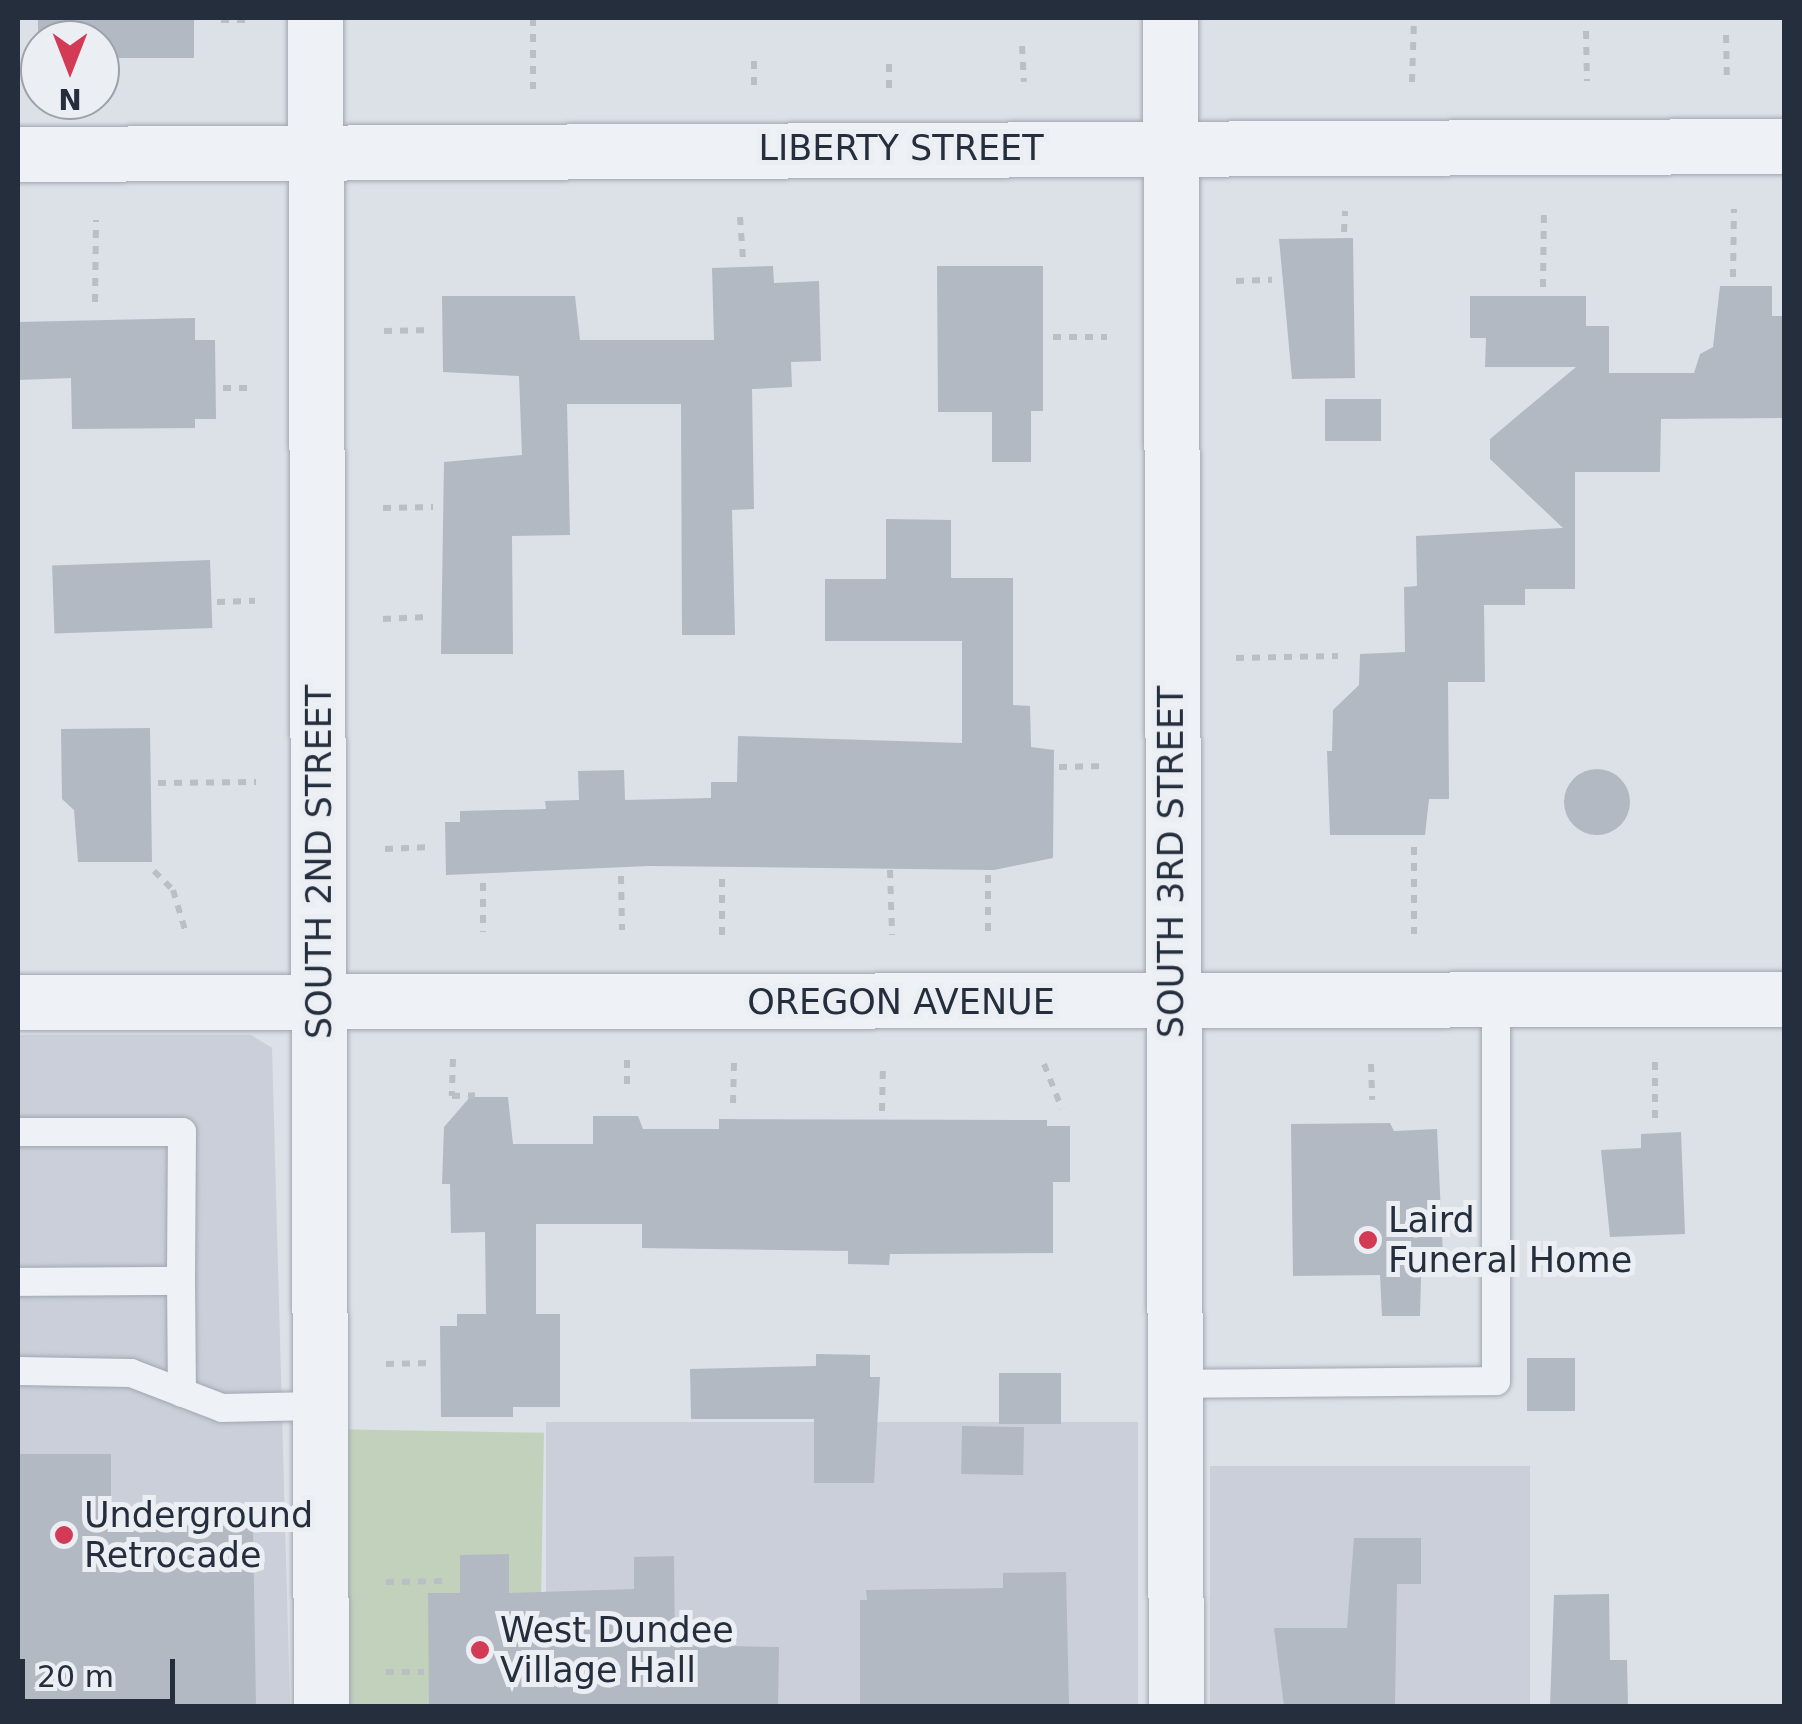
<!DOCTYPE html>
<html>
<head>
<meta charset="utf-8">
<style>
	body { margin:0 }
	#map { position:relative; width:1802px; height:1724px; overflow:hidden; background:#dce0e7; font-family:"DejaVu Sans",sans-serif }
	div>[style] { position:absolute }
	.built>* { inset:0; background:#cacfd9; transform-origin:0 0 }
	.green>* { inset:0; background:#c2d1bc; transform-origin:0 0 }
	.building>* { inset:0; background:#b3b9c3; transform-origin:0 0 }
	.round { border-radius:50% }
	.path>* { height:6px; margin-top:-3px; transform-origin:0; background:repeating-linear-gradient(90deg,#babec5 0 8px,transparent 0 16px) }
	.roads { filter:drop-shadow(0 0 2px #a1a7b1) drop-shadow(0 0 2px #a1a7b1) }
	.lane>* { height:28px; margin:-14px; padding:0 14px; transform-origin:14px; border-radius:14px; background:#eef1f5 }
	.street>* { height:55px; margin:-27.5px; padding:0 27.5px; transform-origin:27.5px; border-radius:27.5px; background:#eef1f5 }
	.dots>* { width:28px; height:28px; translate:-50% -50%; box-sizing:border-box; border:5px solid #ebeff4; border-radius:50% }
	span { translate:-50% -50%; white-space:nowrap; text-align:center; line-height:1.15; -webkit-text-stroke:10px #ebeff4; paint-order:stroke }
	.street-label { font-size:35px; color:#252e3d }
	.poi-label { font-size:35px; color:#252e3d }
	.left { translate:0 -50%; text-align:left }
	.frame { position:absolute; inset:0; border:20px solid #252e3d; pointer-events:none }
	.north { position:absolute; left:20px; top:20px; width:100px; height:100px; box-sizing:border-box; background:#ebeff4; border:2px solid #9ca2ab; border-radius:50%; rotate:180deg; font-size:28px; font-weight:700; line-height:40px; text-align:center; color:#252e3d }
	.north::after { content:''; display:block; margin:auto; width:35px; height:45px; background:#d23a55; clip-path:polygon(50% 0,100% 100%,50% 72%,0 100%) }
	.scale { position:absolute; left:20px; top:1659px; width:155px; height:45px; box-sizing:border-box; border:5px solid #252e3d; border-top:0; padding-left:12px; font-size:30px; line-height:35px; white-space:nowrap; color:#252e3d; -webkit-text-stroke:8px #ebeff4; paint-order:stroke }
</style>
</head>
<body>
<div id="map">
	<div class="built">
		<i style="clip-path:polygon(18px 1035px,251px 1035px,272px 1048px,290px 1706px,18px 1706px)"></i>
		<i style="left:1138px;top:1422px;width:284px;height:592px;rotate:90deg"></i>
		<i style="left:1210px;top:1466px;width:320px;height:240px"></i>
	</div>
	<div class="green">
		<i style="left:322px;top:1429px;width:222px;height:277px;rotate:1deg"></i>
	</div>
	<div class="building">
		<i style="clip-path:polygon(38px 18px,194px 18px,194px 58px,100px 58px,100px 40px,40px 40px,38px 59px)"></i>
		<i style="clip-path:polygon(1353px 238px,1355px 378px,1292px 379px,1279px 239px)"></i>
		<i style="clip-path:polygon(773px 266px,774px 283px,819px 281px,821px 361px,791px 362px,792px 387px,752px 389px,754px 509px,732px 510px,735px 635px,682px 635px,681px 404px,567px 404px,570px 535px,512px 536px,513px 654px,441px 654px,444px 462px,522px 455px,519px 376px,443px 372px,442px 296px,575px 296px,580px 340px,714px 340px,712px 268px)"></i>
		<i style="clip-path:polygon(937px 266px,1043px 266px,1043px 411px,1031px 411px,1031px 462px,992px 462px,992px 412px,938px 412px)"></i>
		<i style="clip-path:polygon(1720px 286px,1772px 286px,1772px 316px,1782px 316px,1783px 418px,1661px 419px,1660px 472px,1575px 472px,1575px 589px,1525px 589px,1525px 605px,1484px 605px,1485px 682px,1448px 682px,1449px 799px,1429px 799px,1425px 835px,1330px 835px,1327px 751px,1332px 751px,1333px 710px,1359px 685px,1360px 654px,1405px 652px,1404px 587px,1417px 586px,1416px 536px,1563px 528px,1490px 459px,1490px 439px,1576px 367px,1485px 367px,1486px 338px,1470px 338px,1470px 296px,1586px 296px,1586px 326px,1609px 326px,1609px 373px,1694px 373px,1700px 354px,1713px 347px)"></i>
		<i style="clip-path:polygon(195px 318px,195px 340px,215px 340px,216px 419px,195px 419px,195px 428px,72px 429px,71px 378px,18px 380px,18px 322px)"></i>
		<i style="left:1325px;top:399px;width:56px;height:42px"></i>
		<i style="clip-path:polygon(886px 519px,951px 520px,951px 578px,1013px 578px,1013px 705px,1030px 706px,1031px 747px,1054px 750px,1053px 858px,994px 870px,648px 866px,446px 875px,445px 822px,460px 822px,460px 811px,546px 809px,545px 801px,579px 800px,578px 771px,624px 770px,625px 800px,711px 798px,711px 782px,737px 782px,738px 736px,962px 743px,962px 641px,825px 641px,825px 579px,886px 579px)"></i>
		<i style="left:210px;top:560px;width:68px;height:158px;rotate:88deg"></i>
		<i style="clip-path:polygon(150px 728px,152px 862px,78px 862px,74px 810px,62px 799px,61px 729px)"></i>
		<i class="round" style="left:1564px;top:769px;width:66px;height:66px"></i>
		<i style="clip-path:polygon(470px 1097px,508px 1097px,513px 1144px,593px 1144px,593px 1116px,638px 1116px,643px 1129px,719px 1129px,719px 1119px,1047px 1120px,1047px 1126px,1070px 1126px,1070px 1182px,1053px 1182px,1053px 1253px,890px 1254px,889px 1265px,848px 1264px,848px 1251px,642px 1248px,642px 1224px,536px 1224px,536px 1314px,560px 1314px,560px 1407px,513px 1407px,513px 1417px,441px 1417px,440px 1326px,457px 1326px,457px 1314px,486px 1314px,485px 1232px,451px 1233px,450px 1184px,442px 1184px,444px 1127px)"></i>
		<i style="clip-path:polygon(1390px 1123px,1394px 1131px,1437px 1129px,1444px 1276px,1421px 1277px,1420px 1316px,1382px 1316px,1380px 1275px,1293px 1276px,1291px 1124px)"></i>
		<i style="clip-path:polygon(1681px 1132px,1685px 1234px,1610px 1237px,1601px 1150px,1641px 1148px,1641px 1134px)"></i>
		<i style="clip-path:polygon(816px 1354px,870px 1355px,870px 1377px,880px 1377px,874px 1483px,814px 1483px,814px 1419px,691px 1419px,690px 1369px,816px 1366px)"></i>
		<i style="left:1575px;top:1358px;width:53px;height:48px;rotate:90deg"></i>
		<i style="left:1061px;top:1373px;width:51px;height:62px;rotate:90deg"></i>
		<i style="left:962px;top:1426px;width:62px;height:48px;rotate:1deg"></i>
		<i style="clip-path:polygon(18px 1454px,111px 1454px,111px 1526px,253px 1526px,256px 1706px,18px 1706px)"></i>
		<i style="clip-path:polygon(1354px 1538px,1421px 1538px,1421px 1584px,1397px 1584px,1395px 1706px,1284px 1706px,1274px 1628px,1347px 1628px)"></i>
		<i style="clip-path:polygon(509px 1554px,509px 1593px,634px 1589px,634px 1557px,674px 1556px,675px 1645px,779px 1647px,778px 1706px,429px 1706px,428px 1593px,460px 1593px,460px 1555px)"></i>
		<i style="clip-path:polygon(1066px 1572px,1069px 1706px,860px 1706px,860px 1600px,867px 1600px,866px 1590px,1003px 1588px,1003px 1573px)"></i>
		<i style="clip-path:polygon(1609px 1594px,1610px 1660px,1627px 1660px,1628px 1706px,1550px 1706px,1554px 1595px)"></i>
	</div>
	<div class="path">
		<i style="left:533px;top:18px;width:71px;rotate:90deg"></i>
		<i style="left:221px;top:20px;width:31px"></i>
		<i style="left:1586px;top:31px;width:50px;rotate:88.9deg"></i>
		<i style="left:1726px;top:35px;width:46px;rotate:88.8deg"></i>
		<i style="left:1022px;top:46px;width:36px;rotate:87deg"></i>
		<i style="left:754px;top:61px;width:27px;rotate:90deg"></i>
		<i style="left:1412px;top:82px;width:64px;rotate:-88.2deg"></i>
		<i style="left:889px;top:88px;width:29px;rotate:-90deg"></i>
		<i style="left:740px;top:217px;width:42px;rotate:85.9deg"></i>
		<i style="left:1344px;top:232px;width:21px;rotate:-87deg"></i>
		<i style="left:1733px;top:277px;width:68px;rotate:-89.2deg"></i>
		<i style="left:1236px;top:281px;width:36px;rotate:-2deg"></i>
		<i style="left:1543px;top:287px;width:77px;rotate:-89.3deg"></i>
		<i style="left:95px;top:302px;width:82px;rotate:-89.3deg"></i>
		<i style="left:384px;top:331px;width:48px;rotate:-1.2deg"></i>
		<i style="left:1053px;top:337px;width:54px"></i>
		<i style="left:223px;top:388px;width:31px"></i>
		<i style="left:383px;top:508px;width:50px;rotate:-1.1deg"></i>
		<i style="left:217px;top:602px;width:38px;rotate:-2deg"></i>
		<i style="left:383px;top:619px;width:44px;rotate:-2.6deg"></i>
		<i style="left:1236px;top:658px;width:102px;rotate:-1.1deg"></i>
		<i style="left:1059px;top:767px;width:48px;rotate:-1.2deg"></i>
		<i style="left:158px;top:783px;width:98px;rotate:-0.6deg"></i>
		<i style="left:1414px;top:847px;width:87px;rotate:90deg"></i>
		<i style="left:385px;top:849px;width:47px;rotate:-2.4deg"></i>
		<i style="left:890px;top:870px;width:65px;rotate:88.2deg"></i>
		<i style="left:154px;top:871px;width:27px;rotate:45deg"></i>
		<i style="left:173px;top:890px;width:45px;rotate:73.2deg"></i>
		<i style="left:988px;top:875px;width:59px;rotate:90deg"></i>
		<i style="left:621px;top:876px;width:54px;rotate:88.9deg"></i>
		<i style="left:722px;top:879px;width:56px;rotate:90deg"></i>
		<i style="left:483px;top:883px;width:49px;rotate:90deg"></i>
		<i style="left:453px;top:1059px;width:37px;rotate:92deg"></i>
		<i style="left:452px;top:1096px;width:23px;rotate:-2deg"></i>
		<i style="left:627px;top:1060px;width:32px;rotate:90deg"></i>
		<i style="left:1655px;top:1062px;width:57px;rotate:90deg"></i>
		<i style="left:1044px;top:1064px;width:48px;rotate:68.2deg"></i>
		<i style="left:1371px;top:1064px;width:36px;rotate:88deg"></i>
		<i style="left:733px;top:1103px;width:40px;rotate:-88.6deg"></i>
		<i style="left:882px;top:1111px;width:47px;rotate:-88.8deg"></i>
		<i style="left:386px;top:1364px;width:46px;rotate:-1.2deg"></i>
		<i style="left:386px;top:1582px;width:60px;rotate:-1deg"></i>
		<i style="left:386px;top:1672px;width:38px"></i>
	</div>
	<div class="roads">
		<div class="lane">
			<i style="left:18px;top:1132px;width:164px"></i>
			<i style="left:182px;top:1132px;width:149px;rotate:90.4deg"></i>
			<i style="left:18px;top:1282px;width:163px;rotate:-0.4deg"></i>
			<i style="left:181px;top:1281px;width:112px;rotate:89.5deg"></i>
			<i style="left:18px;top:1371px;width:113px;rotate:1deg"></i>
			<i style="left:131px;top:1373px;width:97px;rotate:21deg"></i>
			<i style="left:222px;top:1408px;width:95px;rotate:-1.2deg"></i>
			<i style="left:1174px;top:1384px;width:322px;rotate:-0.5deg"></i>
			<i style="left:1496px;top:1381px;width:381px;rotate:-90deg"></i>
		</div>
		<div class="street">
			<i style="left:315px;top:18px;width:1688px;rotate:89.8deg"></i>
			<i style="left:1170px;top:18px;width:1688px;rotate:89.8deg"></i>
			<i style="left:18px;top:154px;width:1766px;rotate:-0.26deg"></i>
			<i style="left:18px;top:1002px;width:1766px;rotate:-0.1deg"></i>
		</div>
	</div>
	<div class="dots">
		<i style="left:1368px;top:1240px;background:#d23a55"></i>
		<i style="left:64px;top:1535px;background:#d23a55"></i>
		<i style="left:480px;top:1650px;background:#d23a55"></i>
	</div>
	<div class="street-label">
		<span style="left:901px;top:148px">LIBERTY STREET</span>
		<span style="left:319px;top:862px;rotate:-90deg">SOUTH 2ND STREET</span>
		<span style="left:1171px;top:862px;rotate:-90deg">SOUTH 3RD STREET</span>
		<span style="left:901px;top:1002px">OREGON AVENUE</span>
	</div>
	<div class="poi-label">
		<span class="left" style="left:1388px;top:1240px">Laird<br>Funeral Home</span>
		<span class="left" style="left:84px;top:1535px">Underground<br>Retrocade</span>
		<span class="left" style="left:500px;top:1650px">West Dundee<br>Village Hall</span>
	</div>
	<div class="frame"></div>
	<div class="north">N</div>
	<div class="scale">20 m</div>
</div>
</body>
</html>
